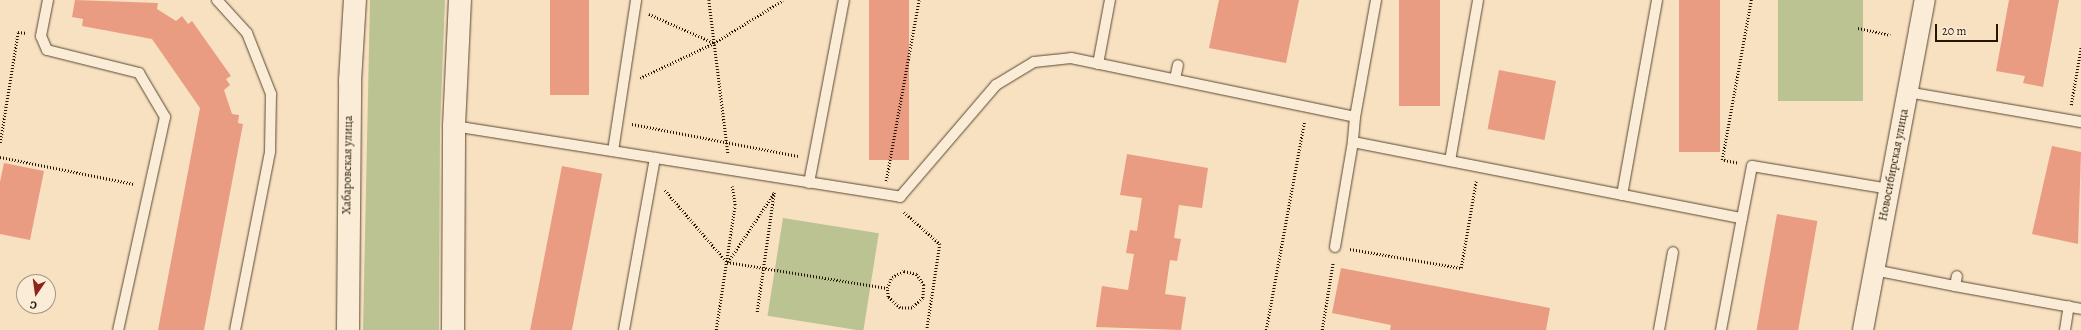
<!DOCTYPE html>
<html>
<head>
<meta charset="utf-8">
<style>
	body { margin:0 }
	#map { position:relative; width:2081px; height:330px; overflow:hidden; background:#f7e1c1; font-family:Alegreya,serif }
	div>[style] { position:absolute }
	.green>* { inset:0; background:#bcc393; transform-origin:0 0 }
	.building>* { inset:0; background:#e99c81; transform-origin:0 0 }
	.path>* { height:2.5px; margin-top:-1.25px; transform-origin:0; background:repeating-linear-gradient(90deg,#251501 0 1px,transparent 0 3px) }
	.roads { filter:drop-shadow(0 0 1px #5a4831) drop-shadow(0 0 1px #5a4831) }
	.service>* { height:10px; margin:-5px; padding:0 5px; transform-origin:5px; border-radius:5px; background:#faecd7 }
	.minor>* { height:20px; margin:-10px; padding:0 10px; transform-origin:10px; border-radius:10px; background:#faecd7 }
	.secondary>* { height:22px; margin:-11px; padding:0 11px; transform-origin:11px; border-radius:11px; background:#faecd7 }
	span { translate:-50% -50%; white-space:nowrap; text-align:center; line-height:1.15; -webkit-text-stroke:4px #faecd7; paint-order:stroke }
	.street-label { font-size:12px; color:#251501 }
	.north { position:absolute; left:16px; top:274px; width:40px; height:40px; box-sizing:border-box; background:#faecd7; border:1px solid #a59681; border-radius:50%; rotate:193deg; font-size:11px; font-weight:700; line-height:16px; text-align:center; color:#251501 }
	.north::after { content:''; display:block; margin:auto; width:14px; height:18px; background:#8f2418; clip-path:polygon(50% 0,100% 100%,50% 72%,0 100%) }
	.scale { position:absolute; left:1935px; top:24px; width:63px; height:18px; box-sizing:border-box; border:2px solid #251501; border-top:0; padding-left:5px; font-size:12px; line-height:14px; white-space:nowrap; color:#251501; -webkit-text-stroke:3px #faecd7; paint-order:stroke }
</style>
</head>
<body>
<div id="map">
	<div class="green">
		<i style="clip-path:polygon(370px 0,445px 0,440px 129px,439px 330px,363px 330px)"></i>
		<i style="left:1778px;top:0;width:85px;height:101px"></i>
		<i style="left:783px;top:218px;width:97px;height:99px;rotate:9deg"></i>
	</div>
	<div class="building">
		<i style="clip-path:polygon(75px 0,158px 3px,157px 9px,176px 21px,182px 16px,188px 24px,192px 21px,231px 76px,226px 79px,230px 85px,224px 90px,232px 114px,239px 115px,238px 123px,243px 124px,204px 330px,158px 330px,200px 108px,152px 39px,82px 26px,83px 19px,72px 17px)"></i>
		<i style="left:550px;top:0;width:39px;height:95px"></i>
		<i style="left:869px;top:0;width:40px;height:160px"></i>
		<i style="clip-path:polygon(1219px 0,1299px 0,1286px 63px,1209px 48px)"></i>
		<i style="left:1399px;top:0;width:41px;height:106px"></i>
		<i style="left:1679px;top:0;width:41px;height:152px"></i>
		<i style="clip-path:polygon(2009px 0,2059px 0,2043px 87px,2023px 83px,2025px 76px,1996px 71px)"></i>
		<i style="left:1499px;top:70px;width:58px;height:60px;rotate:11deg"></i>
		<i style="clip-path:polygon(2052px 146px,2081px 152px,2078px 244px,2032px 234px)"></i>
		<i style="clip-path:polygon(1127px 154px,1208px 168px,1202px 208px,1179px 205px,1174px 238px,1181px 239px,1177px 261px,1170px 260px,1165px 294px,1186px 297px,1181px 330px,1096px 327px,1102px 286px,1128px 290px,1134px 254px,1126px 253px,1130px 230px,1137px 231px,1142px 198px,1120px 195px)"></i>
		<i style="clip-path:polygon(4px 163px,44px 171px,30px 240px,0 234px,0 182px)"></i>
		<i style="left:562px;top:166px;width:41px;height:167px;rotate:11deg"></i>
		<i style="left:1777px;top:214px;width:41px;height:118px;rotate:10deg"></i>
		<i style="clip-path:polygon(1341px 268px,1550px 308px,1546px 330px,1390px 330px,1391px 325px,1332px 313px)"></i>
	</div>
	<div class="path">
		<i style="left:709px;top:0;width:154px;rotate:82.9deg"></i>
		<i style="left:649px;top:14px;width:71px;rotate:24deg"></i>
		<i style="left:1858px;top:28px;width:33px;rotate:12deg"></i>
		<i style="left:640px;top:78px;width:82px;rotate:-25.3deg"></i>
		<i style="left:714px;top:43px;width:81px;rotate:-31.9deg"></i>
		<i style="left:2071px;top:105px;width:59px;rotate:-80.2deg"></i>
		<i style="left:632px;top:124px;width:169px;rotate:10.9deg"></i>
		<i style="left:0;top:143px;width:112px;rotate:-80.8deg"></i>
		<i style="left:18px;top:32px;width:9px;rotate:6deg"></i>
		<i style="left:0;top:157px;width:137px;rotate:11.4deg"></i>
		<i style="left:1737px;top:163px;width:15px;rotate:-169deg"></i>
		<i style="left:1722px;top:160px;width:163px;rotate:-79.7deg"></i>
		<i style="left:886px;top:181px;width:184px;rotate:-79.7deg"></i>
		<i style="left:665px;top:190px;width:95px;rotate:49.3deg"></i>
		<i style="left:727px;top:262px;width:162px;rotate:9.2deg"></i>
		<i style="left:887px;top:288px;width:12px;rotate:-66deg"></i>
		<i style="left:892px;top:277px;width:13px;rotate:-27deg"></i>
		<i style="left:904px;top:271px;width:13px;rotate:13deg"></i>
		<i style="left:917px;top:274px;width:13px;rotate:58deg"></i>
		<i style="left:924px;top:285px;width:13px;rotate:94deg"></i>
		<i style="left:923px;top:298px;width:15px;rotate:138deg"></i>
		<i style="left:912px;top:308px;width:12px;rotate:180deg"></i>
		<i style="left:900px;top:308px;width:16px;rotate:-137deg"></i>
		<i style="left:888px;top:297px;width:9px;rotate:-96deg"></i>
		<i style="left:904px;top:212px;width:48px;rotate:41.6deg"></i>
		<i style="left:940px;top:244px;width:87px;rotate:98.6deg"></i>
		<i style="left:1350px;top:249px;width:113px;rotate:9.7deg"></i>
		<i style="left:1461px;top:268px;width:88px;rotate:-80.2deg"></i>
		<i style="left:728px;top:262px;width:83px;rotate:-56.3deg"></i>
		<i style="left:757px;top:312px;width:121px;rotate:-81.9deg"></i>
		<i style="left:716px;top:330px;width:126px;rotate:-81.4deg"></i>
		<i style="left:735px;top:205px;width:19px;rotate:-99deg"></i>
		<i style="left:1266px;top:330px;width:211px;rotate:-79.6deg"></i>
		<i style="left:1322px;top:330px;width:69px;rotate:-80.8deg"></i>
	</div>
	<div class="roads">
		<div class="service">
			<i style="left:48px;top:0;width:37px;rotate:101deg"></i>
			<i style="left:41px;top:36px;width:15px;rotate:67deg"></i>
			<i style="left:47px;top:50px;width:95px;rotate:14deg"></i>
			<i style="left:139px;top:73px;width:51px;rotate:59.4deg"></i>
			<i style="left:165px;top:117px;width:218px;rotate:102.4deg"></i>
			<i style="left:217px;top:0;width:45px;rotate:47.7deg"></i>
			<i style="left:247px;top:33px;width:66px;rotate:68.5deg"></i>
			<i style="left:271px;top:94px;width:58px;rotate:91deg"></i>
			<i style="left:270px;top:152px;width:181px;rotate:101.1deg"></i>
			<i style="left:1098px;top:64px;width:65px;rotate:-79.4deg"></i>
			<i style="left:1175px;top:79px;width:14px;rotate:-78deg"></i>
			<i style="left:1907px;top:92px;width:177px;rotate:9.8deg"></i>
			<i style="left:1355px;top:117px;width:119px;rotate:-79.8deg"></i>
			<i style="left:454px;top:126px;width:452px;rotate:9deg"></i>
			<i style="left:900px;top:197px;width:148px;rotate:-49.4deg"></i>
			<i style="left:996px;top:85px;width:44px;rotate:-31.2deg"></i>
			<i style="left:1034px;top:62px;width:37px;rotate:-6deg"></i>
			<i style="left:1071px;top:58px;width:290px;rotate:11.7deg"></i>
			<i style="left:1355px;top:117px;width:25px;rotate:95deg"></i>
			<i style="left:1353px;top:142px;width:396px;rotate:11.1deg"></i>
			<i style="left:1742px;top:218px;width:53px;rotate:-79.1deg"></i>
			<i style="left:1752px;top:166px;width:139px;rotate:9.5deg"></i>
			<i style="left:613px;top:151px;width:153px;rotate:-81.3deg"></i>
			<i style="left:1450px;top:161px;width:163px;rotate:-80.1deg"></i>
			<i style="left:809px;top:183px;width:186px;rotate:-79.2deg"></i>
			<i style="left:1622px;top:195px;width:198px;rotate:-79.8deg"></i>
			<i style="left:1335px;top:247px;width:107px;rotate:-80.3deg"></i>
			<i style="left:1874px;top:270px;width:83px;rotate:11.2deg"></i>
			<i style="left:1955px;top:286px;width:10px;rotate:-79deg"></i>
			<i style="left:1955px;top:286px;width:128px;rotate:10.3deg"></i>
			<i style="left:624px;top:330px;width:175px;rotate:-79.8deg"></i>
			<i style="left:1659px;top:330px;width:79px;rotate:-79.8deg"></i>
			<i style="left:1721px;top:330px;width:114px;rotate:-79.4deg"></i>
			<i style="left:2065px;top:330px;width:24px;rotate:-81deg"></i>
		</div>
		<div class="minor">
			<i style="left:1863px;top:330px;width:336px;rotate:-79.4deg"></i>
		</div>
		<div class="secondary">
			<i style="left:348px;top:330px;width:249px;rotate:-89.5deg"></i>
			<i style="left:350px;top:81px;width:81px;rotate:-86.5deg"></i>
			<i style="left:453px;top:330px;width:204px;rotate:-89.7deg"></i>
			<i style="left:454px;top:126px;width:126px;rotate:-87.3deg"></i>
		</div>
	</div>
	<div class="street-label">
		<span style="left:348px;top:165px;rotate:-89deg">Хабаровская улица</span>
		<span style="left:1894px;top:165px;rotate:-79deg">Новосибирская улица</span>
	</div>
	<div class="north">С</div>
	<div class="scale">20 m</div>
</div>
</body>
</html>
